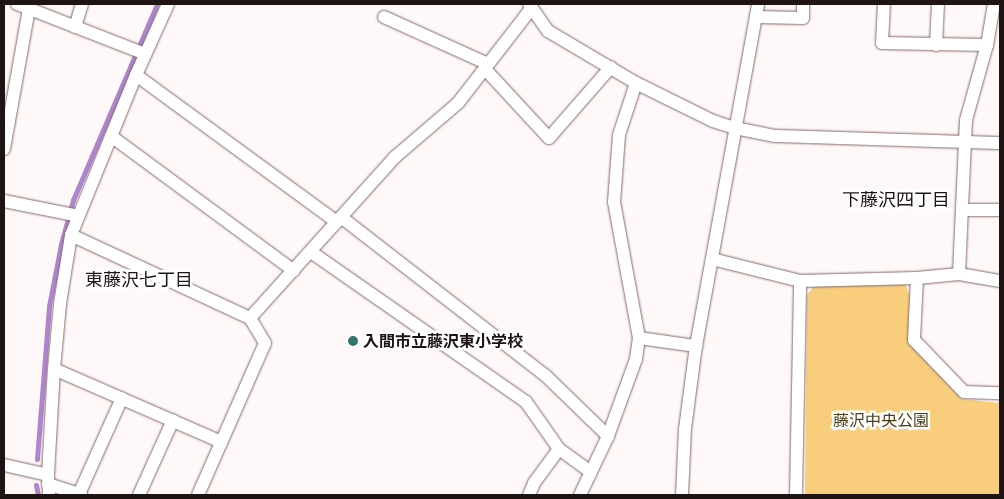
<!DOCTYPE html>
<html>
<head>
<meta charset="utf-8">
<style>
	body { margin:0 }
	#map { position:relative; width:1004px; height:499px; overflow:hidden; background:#fff8f8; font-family:"Archivo Narrow","Noto Sans JP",sans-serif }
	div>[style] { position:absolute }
	.green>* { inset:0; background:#f8ce7c }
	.stream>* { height:5px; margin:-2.5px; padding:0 2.5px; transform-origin:2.5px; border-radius:2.5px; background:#af86ce }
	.roads { filter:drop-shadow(0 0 1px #85696a) drop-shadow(0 0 1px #85696a) }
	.street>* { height:12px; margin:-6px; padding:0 6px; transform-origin:6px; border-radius:6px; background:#fff }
	.dots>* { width:14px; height:14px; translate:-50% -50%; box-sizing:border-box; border:2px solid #fff; border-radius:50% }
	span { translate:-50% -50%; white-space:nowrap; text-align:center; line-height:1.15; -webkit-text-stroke:5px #fff; paint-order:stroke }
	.poi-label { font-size:16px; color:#1e1414; font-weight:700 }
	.left { translate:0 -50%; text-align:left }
	.park-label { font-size:16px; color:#4e3d19 }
	.neighbourhood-label { font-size:18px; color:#1e1414 }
	.frame { position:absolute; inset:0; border:5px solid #1e1414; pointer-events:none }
</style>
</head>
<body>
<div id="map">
	<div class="green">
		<i style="clip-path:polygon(818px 281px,903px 283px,906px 286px,910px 296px,909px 339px,962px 399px,1000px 403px,1000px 495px,805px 495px,807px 295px)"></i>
	</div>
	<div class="stream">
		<i style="left:37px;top:459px;width:153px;rotate:-85.5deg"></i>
		<i style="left:49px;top:306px;width:63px;rotate:-79deg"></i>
		<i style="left:61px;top:244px;width:46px;rotate:-74.7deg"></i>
		<i style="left:73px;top:200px;width:213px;rotate:-66.8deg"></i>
		<i style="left:36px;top:485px;width:10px;rotate:79deg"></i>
	</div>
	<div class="roads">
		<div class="street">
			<i style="left:17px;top:4px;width:137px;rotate:21.3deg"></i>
			<i style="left:529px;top:4px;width:33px;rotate:55deg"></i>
			<i style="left:548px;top:31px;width:102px;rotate:30.6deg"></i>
			<i style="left:636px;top:83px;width:86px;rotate:26.3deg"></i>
			<i style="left:713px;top:121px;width:23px;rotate:18deg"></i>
			<i style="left:735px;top:128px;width:41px;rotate:11.3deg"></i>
			<i style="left:775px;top:136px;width:225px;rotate:1.8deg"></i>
			<i style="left:884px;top:4px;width:39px;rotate:93deg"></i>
			<i style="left:882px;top:43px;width:105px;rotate:1.1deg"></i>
			<i style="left:384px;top:17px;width:114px;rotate:24.3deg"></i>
			<i style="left:756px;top:17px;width:47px;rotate:1.2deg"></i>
			<i style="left:803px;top:18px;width:14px;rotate:-90deg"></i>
			<i style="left:75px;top:27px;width:24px;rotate:-73deg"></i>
			<i style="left:936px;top:45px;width:41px;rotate:-87.2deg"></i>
			<i style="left:485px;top:69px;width:94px;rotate:47.2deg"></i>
			<i style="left:549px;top:138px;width:94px;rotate:-48.9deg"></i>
			<i style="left:136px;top:75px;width:249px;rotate:36.2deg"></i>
			<i style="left:111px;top:136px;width:227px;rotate:36.4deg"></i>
			<i style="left:4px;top:149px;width:142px;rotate:-79.9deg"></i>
			<i style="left:4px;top:201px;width:76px;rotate:11.3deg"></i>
			<i style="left:962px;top:210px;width:38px"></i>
			<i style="left:341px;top:217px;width:258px;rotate:37.8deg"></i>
			<i style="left:545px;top:375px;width:88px;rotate:44.1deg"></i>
			<i style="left:71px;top:235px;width:197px;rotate:24.9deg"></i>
			<i style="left:250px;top:318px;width:217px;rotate:-48deg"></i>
			<i style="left:395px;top:157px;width:83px;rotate:-40.6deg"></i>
			<i style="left:458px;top:103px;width:119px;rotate:-52.2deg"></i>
			<i style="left:311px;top:252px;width:262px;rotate:34.9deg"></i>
			<i style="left:526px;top:402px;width:57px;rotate:54.9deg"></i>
			<i style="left:712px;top:259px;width:91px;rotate:14deg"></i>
			<i style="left:800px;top:281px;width:117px;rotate:-1.5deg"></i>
			<i style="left:917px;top:278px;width:42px;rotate:-5.4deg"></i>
			<i style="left:959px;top:274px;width:42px;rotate:9.7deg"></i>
			<i style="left:959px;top:274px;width:154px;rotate:-87.4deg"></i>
			<i style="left:966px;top:120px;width:78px;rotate:-74.4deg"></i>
			<i style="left:987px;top:45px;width:42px;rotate:-80.3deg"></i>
			<i style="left:917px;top:278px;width:62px;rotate:92.8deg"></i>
			<i style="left:914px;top:340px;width:72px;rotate:46.1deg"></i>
			<i style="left:964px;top:392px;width:36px;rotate:2deg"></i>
			<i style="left:639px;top:338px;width:58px;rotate:8deg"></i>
			<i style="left:54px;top:369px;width:182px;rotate:23.6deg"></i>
			<i style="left:4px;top:465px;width:45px;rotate:12.8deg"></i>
			<i style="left:48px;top:484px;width:35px;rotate:18deg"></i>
			<i style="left:79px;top:494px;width:105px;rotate:-65.9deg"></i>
			<i style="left:49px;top:495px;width:20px;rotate:-93deg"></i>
			<i style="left:48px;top:475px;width:106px;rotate:-86.8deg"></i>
			<i style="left:54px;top:369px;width:65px;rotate:-84.7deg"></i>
			<i style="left:60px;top:304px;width:70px;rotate:-80.9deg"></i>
			<i style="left:71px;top:235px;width:173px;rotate:-67.9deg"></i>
			<i style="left:136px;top:75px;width:78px;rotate:-65.7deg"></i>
			<i style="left:139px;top:495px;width:82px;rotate:-65.6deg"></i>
			<i style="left:198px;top:495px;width:166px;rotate:-66.2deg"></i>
			<i style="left:265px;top:343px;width:29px;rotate:-121deg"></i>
			<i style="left:529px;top:495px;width:13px;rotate:-67deg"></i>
			<i style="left:534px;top:483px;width:42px;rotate:-53.7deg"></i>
			<i style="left:559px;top:449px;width:39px;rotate:36deg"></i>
			<i style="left:580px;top:495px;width:65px;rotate:-64.6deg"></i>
			<i style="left:608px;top:436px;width:82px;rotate:-70deg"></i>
			<i style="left:636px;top:359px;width:21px;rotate:-82deg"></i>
			<i style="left:639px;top:338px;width:138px;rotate:-100.4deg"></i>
			<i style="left:614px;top:202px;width:67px;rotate:-85.7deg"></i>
			<i style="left:619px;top:135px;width:55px;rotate:-71.9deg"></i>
			<i style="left:682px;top:495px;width:66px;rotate:-87.4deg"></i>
			<i style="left:685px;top:429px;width:84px;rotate:-82.5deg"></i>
			<i style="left:696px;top:346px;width:348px;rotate:-79.7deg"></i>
			<i style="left:796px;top:495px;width:214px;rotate:-88.9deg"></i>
		</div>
	</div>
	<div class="dots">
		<i style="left:353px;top:341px;background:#30766c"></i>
	</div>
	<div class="poi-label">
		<span class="left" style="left:363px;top:341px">入間市立藤沢東小学校</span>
	</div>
	<div class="park-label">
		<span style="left:881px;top:420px">藤沢中央公園</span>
	</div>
	<div class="neighbourhood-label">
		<span style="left:896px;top:200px">下藤沢四丁目</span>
		<span style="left:139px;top:280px">東藤沢七丁目</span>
	</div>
	<div class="frame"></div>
</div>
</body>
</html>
